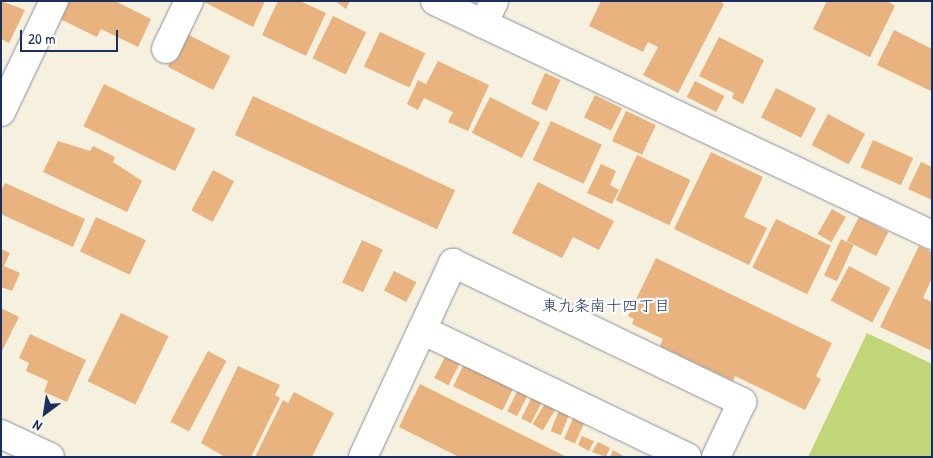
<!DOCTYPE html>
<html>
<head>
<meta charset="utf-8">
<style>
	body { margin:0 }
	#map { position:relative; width:933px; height:458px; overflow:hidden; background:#f6f0df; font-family:"Patrick Hand","Klee One",sans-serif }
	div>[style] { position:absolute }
	.green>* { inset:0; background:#c1d579 }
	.building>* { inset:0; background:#e8b37f; transform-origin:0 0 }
	.roads { filter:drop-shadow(0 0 1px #88909e) drop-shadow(0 0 1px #88909e) }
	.minor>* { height:28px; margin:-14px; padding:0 14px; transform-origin:14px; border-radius:14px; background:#fff }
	span { translate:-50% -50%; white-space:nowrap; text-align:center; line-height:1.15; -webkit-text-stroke:4.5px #fff; paint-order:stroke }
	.neighbourhood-label { font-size:16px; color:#1b2f5e }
	.frame { position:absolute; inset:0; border:2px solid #1b2f5e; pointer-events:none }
	.north { position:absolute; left:20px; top:388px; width:50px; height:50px; -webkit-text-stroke:4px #fff; paint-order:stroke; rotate:211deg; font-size:14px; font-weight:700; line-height:20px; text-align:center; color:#1b2f5e }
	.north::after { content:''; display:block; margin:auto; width:18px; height:22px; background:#1b2f5e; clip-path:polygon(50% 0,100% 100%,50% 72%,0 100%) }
	.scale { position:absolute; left:20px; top:30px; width:98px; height:22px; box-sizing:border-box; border:2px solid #1b2f5e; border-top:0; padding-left:6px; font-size:15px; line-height:18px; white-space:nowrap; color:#1b2f5e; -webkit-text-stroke:4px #fff; paint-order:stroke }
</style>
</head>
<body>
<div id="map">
	<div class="green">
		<i style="clip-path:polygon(867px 333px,932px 364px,932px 457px,808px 457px)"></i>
	</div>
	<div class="building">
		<i style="clip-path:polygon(1px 1px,25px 10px,9px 43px,1px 39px)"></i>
		<i style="clip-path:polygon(64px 1px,115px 1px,151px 19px,138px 47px,101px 29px,97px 37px,56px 17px)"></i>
		<i style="clip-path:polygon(202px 1px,265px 1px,253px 27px)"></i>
		<i style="clip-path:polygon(278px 1px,300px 1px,326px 13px,306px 56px,262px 35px)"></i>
		<i style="clip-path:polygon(335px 1px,350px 1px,346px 9px)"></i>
		<i style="clip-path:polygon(601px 1px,719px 1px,724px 4px,678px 93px,643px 75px,658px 47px,648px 42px,643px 52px,589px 26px)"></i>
		<i style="clip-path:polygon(827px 1px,887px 1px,895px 6px,870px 57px,813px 29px)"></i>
		<i style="left:333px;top:16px;width:37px;height:47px;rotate:26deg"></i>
		<i style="clip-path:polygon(894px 30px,932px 49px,931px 91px,877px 65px)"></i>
		<i style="left:380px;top:32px;width:50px;height:38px;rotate:25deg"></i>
		<i style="left:185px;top:33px;width:51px;height:38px;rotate:27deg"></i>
		<i style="clip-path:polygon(719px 37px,764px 60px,743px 104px,732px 98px,734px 93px,699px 76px)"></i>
		<i style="clip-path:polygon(438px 61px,489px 85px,468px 131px,448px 122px,453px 112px,424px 98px,418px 110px,407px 104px,418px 80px,426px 84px)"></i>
		<i style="left:545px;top:73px;width:17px;height:34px;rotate:24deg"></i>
		<i style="left:695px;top:81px;width:33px;height:18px;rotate:27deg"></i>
		<i style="left:104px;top:84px;width:102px;height:47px;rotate:26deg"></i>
		<i style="left:776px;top:88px;width:45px;height:33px;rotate:27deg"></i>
		<i style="left:595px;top:95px;width:30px;height:25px;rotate:26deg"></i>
		<i style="left:253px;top:96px;width:223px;height:43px;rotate:25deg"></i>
		<i style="left:490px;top:97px;width:56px;height:40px;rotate:27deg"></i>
		<i style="left:626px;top:111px;width:33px;height:33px;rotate:25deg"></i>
		<i style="left:828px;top:114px;width:42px;height:35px;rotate:28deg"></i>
		<i style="left:551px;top:121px;width:56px;height:43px;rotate:25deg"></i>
		<i style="left:873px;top:140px;width:44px;height:30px;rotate:24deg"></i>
		<i style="clip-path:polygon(58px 141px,90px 151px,93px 146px,115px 157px,113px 162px,142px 181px,127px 212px,43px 172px)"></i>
		<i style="clip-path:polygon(711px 152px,763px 177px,744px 217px,767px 228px,749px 265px,674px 229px)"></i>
		<i style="left:637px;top:155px;width:59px;height:50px;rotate:25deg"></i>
		<i style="clip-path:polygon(921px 162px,932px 167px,932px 200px,908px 189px)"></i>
		<i style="clip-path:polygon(601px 164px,616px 171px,610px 185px,619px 190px,612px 204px,587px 193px)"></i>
		<i style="left:213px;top:170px;width:24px;height:46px;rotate:28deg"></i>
		<i style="clip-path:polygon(538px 182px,614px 221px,599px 250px,573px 237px,562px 258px,512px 233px)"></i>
		<i style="clip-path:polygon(5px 183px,85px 219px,73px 247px,1px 214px,1px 191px)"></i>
		<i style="left:832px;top:209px;width:16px;height:29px;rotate:30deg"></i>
		<i style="left:96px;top:217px;width:55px;height:38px;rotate:25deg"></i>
		<i style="left:859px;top:217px;width:33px;height:27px;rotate:27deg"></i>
		<i style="left:776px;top:219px;width:61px;height:54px;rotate:26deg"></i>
		<i style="left:841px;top:239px;width:14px;height:40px;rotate:25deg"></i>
		<i style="left:362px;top:240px;width:23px;height:47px;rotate:25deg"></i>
		<i style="clip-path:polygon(919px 246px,932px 252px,932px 278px,923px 298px,932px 302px,932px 351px,880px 327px)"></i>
		<i style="clip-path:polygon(1px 249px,10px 253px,4px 266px,20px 273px,12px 291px,1px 287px)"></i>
		<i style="clip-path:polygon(656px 258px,832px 343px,816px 376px,821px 379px,805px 410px,735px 376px,733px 381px,660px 346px,663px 339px,632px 324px,634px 319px,628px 316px)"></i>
		<i style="left:849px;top:266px;width:47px;height:39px;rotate:28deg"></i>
		<i style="left:394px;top:271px;width:25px;height:22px;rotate:27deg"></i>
		<i style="clip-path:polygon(1px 308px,19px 317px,1px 353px)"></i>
		<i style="left:121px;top:313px;width:53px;height:76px;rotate:26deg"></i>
		<i style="clip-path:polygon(30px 334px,86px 360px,67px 402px,44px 392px,48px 381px,26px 371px,29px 363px,19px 358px)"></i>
		<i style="left:208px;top:351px;width:21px;height:80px;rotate:28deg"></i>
		<i style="left:447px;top:353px;width:16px;height:28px;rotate:27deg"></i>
		<i style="left:465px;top:362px;width:55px;height:27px;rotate:26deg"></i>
		<i style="clip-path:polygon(238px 366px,280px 385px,275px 395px,280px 398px,251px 457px,225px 457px,201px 443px)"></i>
		<i style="clip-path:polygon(420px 384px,567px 457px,459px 457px,399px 427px)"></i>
		<i style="left:519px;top:388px;width:11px;height:26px;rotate:27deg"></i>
		<i style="clip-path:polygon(294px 392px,334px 413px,312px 457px,255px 457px,283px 400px,288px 403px)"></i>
		<i style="left:533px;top:395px;width:11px;height:26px;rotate:27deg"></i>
		<i style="left:547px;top:400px;width:12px;height:28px;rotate:31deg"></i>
		<i style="left:560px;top:408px;width:11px;height:25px;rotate:22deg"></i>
		<i style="left:575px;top:414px;width:12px;height:27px;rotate:24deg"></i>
		<i style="clip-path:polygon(582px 436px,594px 441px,589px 451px,578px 445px)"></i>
		<i style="clip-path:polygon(598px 442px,610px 448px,606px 457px,592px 452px)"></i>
		<i style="clip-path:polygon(613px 450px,625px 457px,610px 457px)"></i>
	</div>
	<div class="roads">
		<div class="minor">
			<i style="left:435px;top:1px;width:549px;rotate:25.21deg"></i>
			<i style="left:483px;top:24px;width:25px;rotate:-64deg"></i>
			<i style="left:166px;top:49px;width:53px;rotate:-64.4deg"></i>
			<i style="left:1px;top:112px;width:123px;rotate:-64.5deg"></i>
			<i style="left:422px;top:330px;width:74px;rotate:-65.2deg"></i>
			<i style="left:453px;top:263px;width:321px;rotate:25.7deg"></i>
			<i style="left:742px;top:402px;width:61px;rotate:115.3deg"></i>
			<i style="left:1px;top:434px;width:54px;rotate:25.1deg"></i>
			<i style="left:363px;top:457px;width:140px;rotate:-65.1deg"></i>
			<i style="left:422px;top:330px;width:294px;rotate:25.6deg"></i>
		</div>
	</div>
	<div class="neighbourhood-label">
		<span style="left:606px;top:305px">東九条南十四丁目</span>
	</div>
	<div class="frame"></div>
	<div class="north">N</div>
	<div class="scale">20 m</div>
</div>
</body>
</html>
